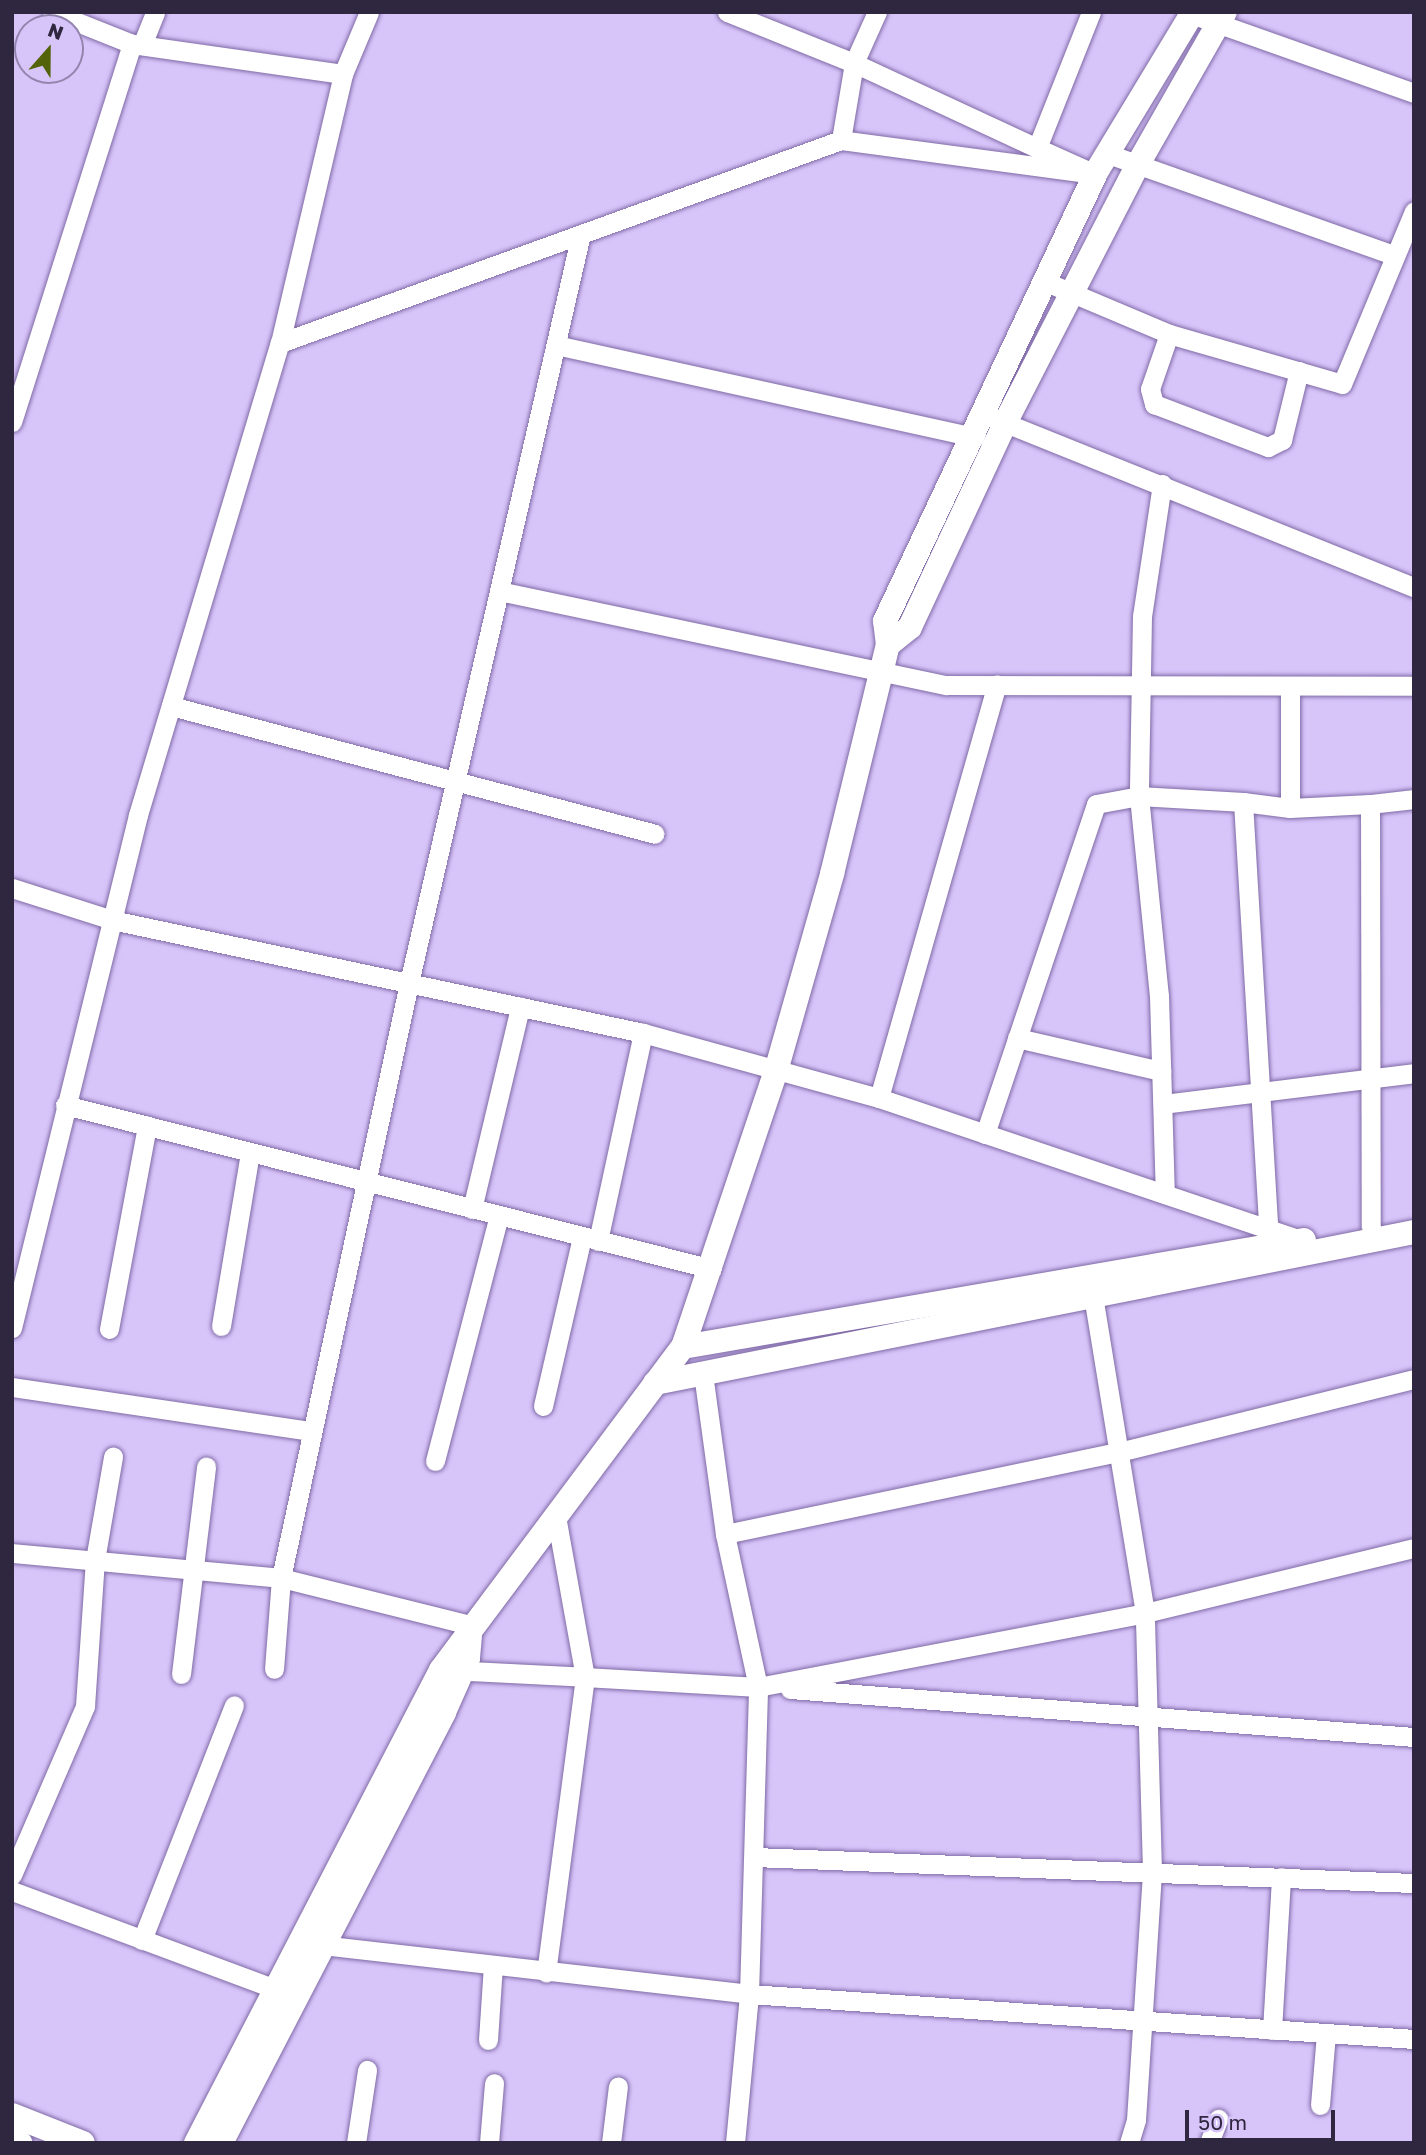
<!DOCTYPE html>
<html>
<head>
<meta charset="utf-8">
<style>
	body { margin:0 }
	#map { position:relative; width:1426px; height:2155px; overflow:hidden; background:#d7c5fa; font-family:"Golos Text",sans-serif }
	div>[style] { position:absolute }
	.roads { filter:drop-shadow(0 0 2px #806aa6) drop-shadow(0 0 2px #806aa6) }
	.minor>* { height:19px; margin:-9.5px; padding:0 9.5px; transform-origin:9.5px; border-radius:9.5px; background:#fff }
	.tertiary>* { height:24px; margin:-12px; padding:0 12px; transform-origin:12px; border-radius:12px; background:#fff }
	span { translate:-50% -50%; white-space:nowrap; text-align:center; line-height:1.15; -webkit-text-stroke:5px #d7c5fa; paint-order:stroke }
	.frame { position:absolute; inset:0; border:14px solid #2f263f; pointer-events:none }
	.north { position:absolute; left:14px; top:14px; width:70px; height:70px; box-sizing:border-box; background:#d7c5fa; border:2px solid #9485af; border-radius:50%; rotate:21deg; font-size:19px; font-weight:700; line-height:28px; text-align:center; color:#2f263f }
	.north::after { content:''; display:block; margin:auto; width:24px; height:32px; background:#53630a; clip-path:polygon(50% 0,100% 100%,50% 72%,0 100%) }
	.scale { position:absolute; left:1185px; top:2110px; width:150px; height:32px; box-sizing:border-box; border:4px solid #2f263f; border-top:0; padding-left:9px; font-size:21px; line-height:24px; white-space:nowrap; color:#2f263f; -webkit-text-stroke:5px #d7c5fa; paint-order:stroke }
</style>
</head>
<body>
<div id="map">
	<div class="roads">
		<div class="minor">
			<i style="left:52px;top:12px;width:86px;rotate:21.8deg"></i>
			<i style="left:132px;top:44px;width:213px;rotate:8.1deg"></i>
			<i style="left:343px;top:74px;width:67px;rotate:-67.2deg"></i>
			<i style="left:727px;top:12px;width:137px;rotate:21.9deg"></i>
			<i style="left:854px;top:63px;width:56px;rotate:-65.7deg"></i>
			<i style="left:1191px;top:14px;width:237px;rotate:19.5deg"></i>
			<i style="left:142px;top:45px;width:35px;rotate:-68deg"></i>
			<i style="left:854px;top:63px;width:202px;rotate:24.9deg"></i>
			<i style="left:1037px;top:148px;width:64px;rotate:24.1deg"></i>
			<i style="left:1095px;top:174px;width:256px;rotate:-172.4deg"></i>
			<i style="left:841px;top:140px;width:78px;rotate:-80.4deg"></i>
			<i style="left:1037px;top:148px;width:146px;rotate:-68.3deg"></i>
			<i style="left:1108px;top:154px;width:303px;rotate:19.5deg"></i>
			<i style="left:1046px;top:282px;width:134px;rotate:22.9deg"></i>
			<i style="left:1169px;top:334px;width:180px;rotate:16.1deg"></i>
			<i style="left:1342px;top:384px;width:187px;rotate:-67.4deg"></i>
			<i style="left:1169px;top:334px;width:58px;rotate:109.1deg"></i>
			<i style="left:1150px;top:389px;width:16px;rotate:75deg"></i>
			<i style="left:1154px;top:404px;width:122px;rotate:20.7deg"></i>
			<i style="left:1268px;top:447px;width:16px;rotate:-27deg"></i>
			<i style="left:1282px;top:440px;width:71px;rotate:-76.2deg"></i>
			<i style="left:280px;top:343px;width:276px;rotate:-76.8deg"></i>
			<i style="left:556px;top:345px;width:429px;rotate:12.4deg"></i>
			<i style="left:993px;top:418px;width:454px;rotate:21.9deg"></i>
			<i style="left:12px;top:422px;width:397px;rotate:-72.4deg"></i>
			<i style="left:1162px;top:484px;width:134px;rotate:98.6deg"></i>
			<i style="left:1142px;top:616px;width:180px;rotate:91deg"></i>
			<i style="left:1139px;top:796px;width:104px;rotate:3.3deg"></i>
			<i style="left:1243px;top:802px;width:428px;rotate:86.6deg"></i>
			<i style="left:499px;top:591px;width:457px;rotate:11.9deg"></i>
			<i style="left:946px;top:685px;width:468px;rotate:0.1deg"></i>
			<i style="left:171px;top:706px;width:500px;rotate:14.8deg"></i>
			<i style="left:1243px;top:802px;width:47px;rotate:7.3deg"></i>
			<i style="left:1290px;top:808px;width:80px;rotate:-2.9deg"></i>
			<i style="left:1370px;top:804px;width:423px;rotate:89.9deg"></i>
			<i style="left:1370px;top:804px;width:44px;rotate:-6.5deg"></i>
			<i style="left:1290px;top:808px;width:121px;rotate:-90deg"></i>
			<i style="left:12px;top:888px;width:105px;rotate:17.7deg"></i>
			<i style="left:112px;top:920px;width:543px;rotate:12.01deg"></i>
			<i style="left:643px;top:1033px;width:245px;rotate:15.4deg"></i>
			<i style="left:879px;top:1098px;width:445px;rotate:18.6deg"></i>
			<i style="left:1017px;top:1038px;width:148px;rotate:12.9deg"></i>
			<i style="left:879px;top:1098px;width:430px;rotate:-74.1deg"></i>
			<i style="left:1163px;top:1104px;width:253px;rotate:-7deg"></i>
			<i style="left:65px;top:1105px;width:667px;rotate:14.22deg"></i>
			<i style="left:985px;top:1134px;width:348px;rotate:-71.4deg"></i>
			<i style="left:1096px;top:804px;width:44px;rotate:-10.5deg"></i>
			<i style="left:1139px;top:796px;width:201px;rotate:84.3deg"></i>
			<i style="left:1159px;top:996px;width:198px;rotate:88.3deg"></i>
			<i style="left:472px;top:1209px;width:208px;rotate:-76.6deg"></i>
			<i style="left:598px;top:1241px;width:213px;rotate:-77.8deg"></i>
			<i style="left:221px;top:1326px;width:175px;rotate:-80.5deg"></i>
			<i style="left:12px;top:1328px;width:528px;rotate:-76.2deg"></i>
			<i style="left:138px;top:815px;width:493px;rotate:-73.3deg"></i>
			<i style="left:280px;top:343px;width:597px;rotate:-19.89deg"></i>
			<i style="left:109px;top:1329px;width:207px;rotate:-79.4deg"></i>
			<i style="left:12px;top:1387px;width:300px;rotate:8.4deg"></i>
			<i style="left:543px;top:1406px;width:173px;rotate:-77deg"></i>
			<i style="left:435px;top:1461px;width:254px;rotate:-75.4deg"></i>
			<i style="left:556px;top:1516px;width:164px;rotate:79.8deg"></i>
			<i style="left:585px;top:1677px;width:173px;rotate:3.3deg"></i>
			<i style="left:758px;top:1687px;width:157px;rotate:-102.2deg"></i>
			<i style="left:725px;top:1534px;width:162px;rotate:-97.8deg"></i>
			<i style="left:725px;top:1534px;width:407px;rotate:-11.8deg"></i>
			<i style="left:1123px;top:1451px;width:300px;rotate:-13.9deg"></i>
			<i style="left:12px;top:1553px;width:270px;rotate:5.3deg"></i>
			<i style="left:281px;top:1578px;width:91px;rotate:94.4deg"></i>
			<i style="left:474px;top:1626px;width:199px;rotate:-166deg"></i>
			<i style="left:281px;top:1578px;width:609px;rotate:-77.86deg"></i>
			<i style="left:409px;top:983px;width:768px;rotate:-77.07deg"></i>
			<i style="left:449px;top:1670px;width:136px;rotate:2.9deg"></i>
			<i style="left:585px;top:1677px;width:298px;rotate:97.5deg"></i>
			<i style="left:181px;top:1674px;width:209px;rotate:-83.1deg"></i>
			<i style="left:790px;top:1689px;width:626px;rotate:4.4deg"></i>
			<i style="left:754px;top:1857px;width:661px;rotate:2.26deg"></i>
			<i style="left:12px;top:1875px;width:184px;rotate:-66.6deg"></i>
			<i style="left:85px;top:1706px;width:146px;rotate:-86.1deg"></i>
			<i style="left:95px;top:1560px;width:105px;rotate:-80.1deg"></i>
			<i style="left:12px;top:1891px;width:282px;rotate:20.4deg"></i>
			<i style="left:142px;top:1940px;width:252px;rotate:-68.6deg"></i>
			<i style="left:321px;top:1945px;width:431px;rotate:6.5deg"></i>
			<i style="left:749px;top:1994px;width:667px;rotate:3.87deg"></i>
			<i style="left:1272px;top:2030px;width:153px;rotate:-86.6deg"></i>
			<i style="left:488px;top:2040px;width:75px;rotate:-86.2deg"></i>
			<i style="left:1320px;top:2105px;width:72px;rotate:-85.2deg"></i>
			<i style="left:356px;top:2143px;width:74px;rotate:-81.4deg"></i>
			<i style="left:489px;top:2143px;width:60px;rotate:-85.2deg"></i>
			<i style="left:611px;top:2143px;width:57px;rotate:-83deg"></i>
			<i style="left:735px;top:2143px;width:150px;rotate:-84.6deg"></i>
			<i style="left:749px;top:1994px;width:307px;rotate:-88.3deg"></i>
			<i style="left:758px;top:1687px;width:394px;rotate:-10.8deg"></i>
			<i style="left:1145px;top:1613px;width:335px;rotate:-99.3deg"></i>
			<i style="left:1129px;top:2143px;width:24px;rotate:-73deg"></i>
			<i style="left:1136px;top:2120px;width:250px;rotate:-86.3deg"></i>
			<i style="left:1152px;top:1871px;width:258px;rotate:-91.6deg"></i>
			<i style="left:1145px;top:1613px;width:277px;rotate:-13.6deg"></i>
			<i style="left:1209px;top:2143px;width:26px;rotate:-69deg"></i>
		</div>
		<div class="tertiary">
			<i style="left:888px;top:645px;width:28px;rotate:-39deg"></i>
			<i style="left:910px;top:627px;width:225px;rotate:-65deg"></i>
			<i style="left:1005px;top:423px;width:289px;rotate:-62.8deg"></i>
			<i style="left:1137px;top:166px;width:177px;rotate:-60.3deg"></i>
			<i style="left:683px;top:1347px;width:630px;rotate:-9.78deg"></i>
			<i style="left:655px;top:1383px;width:774px;rotate:-11.25deg"></i>
			<i style="left:12px;top:2115px;width:76px;rotate:21.5deg"></i>
			<i style="left:12px;top:2140px;width:9px;rotate:21deg"></i>
			<i style="left:196px;top:2143px;width:533px;rotate:-62.62deg"></i>
			<i style="left:441px;top:1670px;width:404px;rotate:-53.2deg"></i>
			<i style="left:683px;top:1347px;width:291px;rotate:-71.4deg"></i>
			<i style="left:776px;top:1071px;width:205px;rotate:-74.1deg"></i>
			<i style="left:832px;top:874px;width:236px;rotate:-76.3deg"></i>
			<i style="left:888px;top:645px;width:24px;rotate:-97deg"></i>
			<i style="left:885px;top:621px;width:494px;rotate:-64.8deg"></i>
			<i style="left:1095px;top:174px;width:189px;rotate:-58.8deg"></i>
			<i style="left:221px;top:2143px;width:485px;rotate:-62.6deg"></i>
			<i style="left:444px;top:1712px;width:59px;rotate:-66deg"></i>
			<i style="left:468px;top:1658px;width:22px;rotate:-85deg"></i>
		</div>
	</div>
	<div class="frame"></div>
	<div class="north">N</div>
	<div class="scale">50 m</div>
</div>
</body>
</html>
